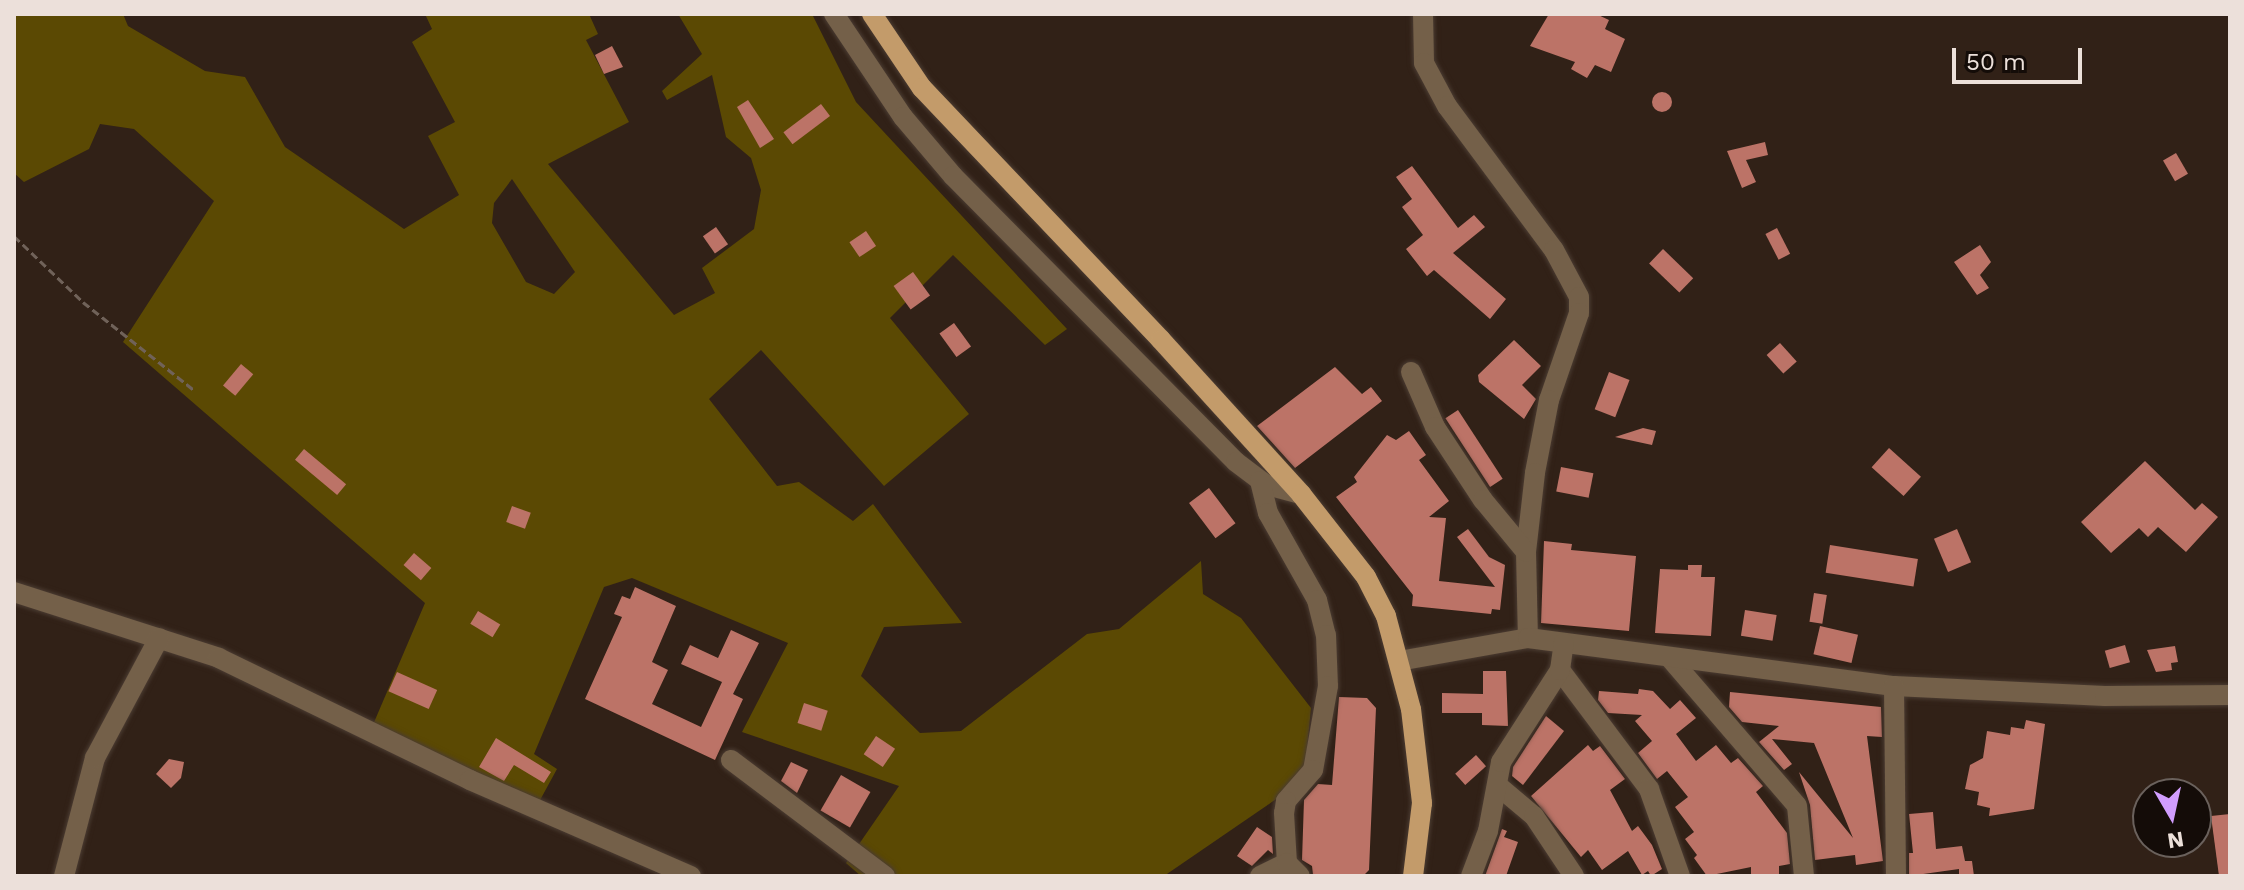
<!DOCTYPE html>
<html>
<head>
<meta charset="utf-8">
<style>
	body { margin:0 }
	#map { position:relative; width:2244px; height:890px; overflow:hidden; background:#312117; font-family:"Work Sans",sans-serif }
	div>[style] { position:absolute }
	.green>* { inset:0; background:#5b4903 }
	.building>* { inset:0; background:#bc7367; transform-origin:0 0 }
	.round { border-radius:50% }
	.path>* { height:3px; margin-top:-1.5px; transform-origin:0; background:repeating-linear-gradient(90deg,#706259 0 8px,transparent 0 12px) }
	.roads { filter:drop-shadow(0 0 2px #4b3c32) drop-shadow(0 0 2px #4b3c32) }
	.minor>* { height:20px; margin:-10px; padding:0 10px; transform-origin:10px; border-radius:10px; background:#746049 }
	.major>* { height:20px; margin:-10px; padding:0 10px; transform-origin:10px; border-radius:10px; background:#c39b6a }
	span { translate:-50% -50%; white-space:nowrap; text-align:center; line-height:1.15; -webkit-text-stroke:8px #140c08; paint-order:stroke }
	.frame { position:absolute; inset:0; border:16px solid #ece0da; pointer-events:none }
	.north { position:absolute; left:2132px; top:778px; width:80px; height:80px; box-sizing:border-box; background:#140c08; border:2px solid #6a615c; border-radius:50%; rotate:171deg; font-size:22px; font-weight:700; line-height:32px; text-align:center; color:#ece0da }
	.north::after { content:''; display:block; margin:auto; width:28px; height:36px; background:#d19dfe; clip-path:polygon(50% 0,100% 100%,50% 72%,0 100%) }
	.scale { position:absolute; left:1952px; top:48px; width:130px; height:36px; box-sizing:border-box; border:4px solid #ece0da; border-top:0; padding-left:10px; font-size:24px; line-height:28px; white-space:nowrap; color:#ece0da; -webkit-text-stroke:6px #140c08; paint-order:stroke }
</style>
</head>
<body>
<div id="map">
	<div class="green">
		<i style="clip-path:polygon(evenodd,14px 14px,123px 14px,128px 26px,205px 71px,245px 77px,285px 147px,404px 229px,459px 195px,428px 136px,455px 122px,412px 42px,432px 29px,425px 14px,589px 14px,598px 34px,586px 40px,629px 122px,548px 164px,674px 315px,715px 293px,702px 268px,754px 229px,761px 190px,751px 158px,726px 137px,712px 75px,667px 100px,662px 91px,702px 54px,678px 14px,812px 14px,856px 102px,1067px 329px,1045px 345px,953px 255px,890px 318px,969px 414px,884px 486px,761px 350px,709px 399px,777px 486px,799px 482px,853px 521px,873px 504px,962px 623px,884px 627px,861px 676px,920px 733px,961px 731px,1087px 634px,1119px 629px,1201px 561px,1203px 594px,1241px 618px,1311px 708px,1304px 780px,1164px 876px,861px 876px,846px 863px,899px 786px,742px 732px,788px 643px,632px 578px,604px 587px,534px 754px,557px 769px,539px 802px,372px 727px,425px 603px,123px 342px,214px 201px,134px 129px,100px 124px,89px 149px,24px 182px,14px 173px,14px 14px,512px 179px,575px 272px,554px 294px,526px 282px,492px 223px,494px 203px,512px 179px)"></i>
	</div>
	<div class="building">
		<i style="clip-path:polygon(1549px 14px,1596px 14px,1609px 20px,1605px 29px,1625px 39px,1611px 72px,1595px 65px,1587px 78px,1571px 69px,1575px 62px,1530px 46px)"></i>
		<i style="clip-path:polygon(612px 46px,623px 67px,604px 74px,595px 55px)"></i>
		<i class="round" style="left:1652px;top:92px;width:20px;height:20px"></i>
		<i style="clip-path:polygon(748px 100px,774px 139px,760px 148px,737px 107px)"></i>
		<i style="left:821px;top:104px;width:15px;height:47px;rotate:53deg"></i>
		<i style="clip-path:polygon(1765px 142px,1768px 155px,1746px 160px,1756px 182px,1742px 188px,1727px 151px)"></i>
		<i style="left:2176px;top:153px;width:24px;height:15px;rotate:60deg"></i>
		<i style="clip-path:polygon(1412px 166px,1458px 228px,1474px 215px,1485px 227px,1453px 253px,1506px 299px,1490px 319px,1434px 270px,1427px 276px,1406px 249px,1423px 235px,1402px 207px,1412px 199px,1396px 177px)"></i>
		<i style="left:716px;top:227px;width:21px;height:16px;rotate:55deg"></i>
		<i style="left:1777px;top:228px;width:29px;height:13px;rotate:63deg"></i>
		<i style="left:866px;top:231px;width:18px;height:20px;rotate:56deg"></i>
		<i style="clip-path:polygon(1980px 245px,1991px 262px,1980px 275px,1989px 288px,1977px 295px,1954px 262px)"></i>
		<i style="left:1663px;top:249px;width:42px;height:20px;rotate:44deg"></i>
		<i style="left:913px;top:272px;width:29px;height:24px;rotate:54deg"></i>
		<i style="left:954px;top:323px;width:29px;height:18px;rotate:54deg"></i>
		<i style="clip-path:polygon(1514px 340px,1541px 366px,1522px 385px,1536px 399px,1524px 419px,1479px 382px,1478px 375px)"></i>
		<i style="left:1780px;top:343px;width:25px;height:18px;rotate:48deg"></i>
		<i style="left:241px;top:364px;width:16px;height:28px;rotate:40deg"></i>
		<i style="clip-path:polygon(1335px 367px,1362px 394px,1371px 387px,1382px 401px,1295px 468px,1257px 426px)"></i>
		<i style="left:1609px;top:372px;width:22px;height:40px;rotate:21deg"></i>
		<i style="left:1458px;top:410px;width:82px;height:15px;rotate:57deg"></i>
		<i style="clip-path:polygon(1643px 428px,1656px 431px,1652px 445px,1615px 437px)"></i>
		<i style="clip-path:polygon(1409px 431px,1426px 455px,1419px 460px,1449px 501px,1429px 517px,1446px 518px,1439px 581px,1495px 587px,1457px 537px,1468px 529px,1489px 557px,1505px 565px,1500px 610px,1492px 609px,1491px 614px,1412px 606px,1413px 595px,1336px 497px,1357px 482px,1354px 477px,1387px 435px,1396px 440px)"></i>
		<i style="left:1889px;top:448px;width:43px;height:26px;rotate:42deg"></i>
		<i style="left:304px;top:449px;width:55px;height:14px;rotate:40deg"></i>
		<i style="clip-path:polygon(2145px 461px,2195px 510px,2202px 503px,2218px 517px,2186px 552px,2158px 527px,2148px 537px,2139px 528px,2111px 553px,2081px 522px)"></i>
		<i style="left:1561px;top:467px;width:33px;height:25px;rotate:11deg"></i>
		<i style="left:1209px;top:488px;width:44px;height:25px;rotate:53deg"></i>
		<i style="left:512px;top:506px;width:20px;height:17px;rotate:20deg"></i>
		<i style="left:1957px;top:529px;width:36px;height:25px;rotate:67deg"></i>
		<i style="clip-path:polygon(1544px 541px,1572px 544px,1571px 550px,1636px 556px,1629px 631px,1541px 623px)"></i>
		<i style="left:1830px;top:545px;width:89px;height:28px;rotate:9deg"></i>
		<i style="left:414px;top:553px;width:23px;height:16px;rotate:41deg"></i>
		<i style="clip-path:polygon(1688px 565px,1702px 565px,1701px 577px,1715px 577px,1711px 636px,1655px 633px,1660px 569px,1688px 570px)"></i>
		<i style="clip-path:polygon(635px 587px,676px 606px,652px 662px,668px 670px,652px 704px,701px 727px,722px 682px,681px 664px,690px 645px,718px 658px,731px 630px,759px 643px,733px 694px,743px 699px,715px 760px,585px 699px,622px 617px,614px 614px,622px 596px,630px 599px)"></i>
		<i style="left:1814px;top:593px;width:13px;height:29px;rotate:9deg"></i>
		<i style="left:1745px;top:610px;width:32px;height:26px;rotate:9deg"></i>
		<i style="left:478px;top:611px;width:26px;height:15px;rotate:31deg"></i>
		<i style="left:1820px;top:626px;width:39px;height:29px;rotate:13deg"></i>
		<i style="left:2125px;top:645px;width:18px;height:21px;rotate:74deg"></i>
		<i style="clip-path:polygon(2175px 646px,2178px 662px,2171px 663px,2172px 670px,2156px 672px,2147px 650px)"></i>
		<i style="clip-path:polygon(1483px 671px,1506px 671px,1508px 726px,1482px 725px,1482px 713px,1442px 713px,1442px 693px,1483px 694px)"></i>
		<i style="left:397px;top:672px;width:44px;height:21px;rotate:24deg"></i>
		<i style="clip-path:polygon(1639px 689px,1653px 691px,1670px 709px,1680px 700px,1696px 718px,1676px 734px,1696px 761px,1716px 745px,1731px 763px,1738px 758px,1763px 786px,1756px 792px,1787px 833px,1790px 864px,1779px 866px,1779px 876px,1751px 876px,1751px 867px,1707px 876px,1694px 858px,1697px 855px,1685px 839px,1694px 832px,1675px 807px,1688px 797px,1667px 771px,1657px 779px,1638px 753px,1652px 741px,1635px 721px,1642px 715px,1608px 713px,1598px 700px,1599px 691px,1638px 694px)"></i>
		<i style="clip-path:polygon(1730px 692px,1881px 707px,1882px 737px,1867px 736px,1883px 861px,1856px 865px,1855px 855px,1815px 860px,1810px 805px,1799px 772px,1853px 838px,1814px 743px,1772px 739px,1792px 764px,1784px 770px,1759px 742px,1779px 726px,1742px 722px,1729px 707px)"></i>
		<i style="clip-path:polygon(1339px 697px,1367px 698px,1376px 708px,1369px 870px,1363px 876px,1313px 875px,1312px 866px,1302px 860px,1304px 800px,1318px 784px,1332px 785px)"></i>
		<i style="left:804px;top:703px;width:25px;height:21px;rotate:18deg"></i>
		<i style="clip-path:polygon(1546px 716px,1564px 731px,1523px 785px,1512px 776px,1513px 767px)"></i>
		<i style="clip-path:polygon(2026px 720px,2045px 724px,2034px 809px,1989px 816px,1990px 808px,1977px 805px,1979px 792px,1965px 789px,1970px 765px,1983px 758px,1987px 731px,2010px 735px,2011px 727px,2024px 729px)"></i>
		<i style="left:876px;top:736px;width:23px;height:22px;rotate:34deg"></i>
		<i style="clip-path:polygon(496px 738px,551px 772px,544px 783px,514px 765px,504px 781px,479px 767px)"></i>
		<i style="clip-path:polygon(1588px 745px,1593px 751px,1600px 746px,1625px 779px,1610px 790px,1632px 831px,1638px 826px,1652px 845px,1662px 869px,1651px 876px,1648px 871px,1642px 875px,1628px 851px,1602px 870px,1588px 850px,1581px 857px,1531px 796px)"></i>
		<i style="left:1476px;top:755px;width:15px;height:28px;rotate:48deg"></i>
		<i style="clip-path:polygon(169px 759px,184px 762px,181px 778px,171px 788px,156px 774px)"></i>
		<i style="clip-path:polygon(791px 762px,808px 770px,797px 793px,781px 781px)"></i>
		<i style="left:841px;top:775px;width:34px;height:41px;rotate:30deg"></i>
		<i style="clip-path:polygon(1933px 812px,1936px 849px,1962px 846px,1965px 861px,1972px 861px,1974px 876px,1959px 876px,1959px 869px,1909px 876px,1909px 853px,1913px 853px,1909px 814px)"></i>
		<i style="clip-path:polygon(2230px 814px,2230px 876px,2219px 876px,2211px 816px)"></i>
		<i style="clip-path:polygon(1257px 827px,1272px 837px,1273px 854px,1268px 850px,1252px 866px,1237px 856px)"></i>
		<i style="clip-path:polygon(1502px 829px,1507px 831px,1504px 837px,1518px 842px,1506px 876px,1485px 876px)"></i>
	</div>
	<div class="path">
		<i style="left:14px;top:236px;width:95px;rotate:43.7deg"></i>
		<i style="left:83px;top:302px;width:142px;rotate:38.4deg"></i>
	</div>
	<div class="roads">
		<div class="minor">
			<i style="left:834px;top:14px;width:124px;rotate:56.2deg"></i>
			<i style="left:903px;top:117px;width:77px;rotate:49.7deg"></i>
			<i style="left:953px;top:176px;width:402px;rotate:45.3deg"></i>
			<i style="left:1236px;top:462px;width:39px;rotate:37deg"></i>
			<i style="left:1267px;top:485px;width:35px;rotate:15deg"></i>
			<i style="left:1423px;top:14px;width:49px;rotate:88.8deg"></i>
			<i style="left:1424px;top:63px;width:49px;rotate:61.9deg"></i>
			<i style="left:1447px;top:106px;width:179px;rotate:53.4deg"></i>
			<i style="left:1554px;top:250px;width:53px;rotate:62deg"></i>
			<i style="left:1579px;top:297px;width:16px;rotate:90deg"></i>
			<i style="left:1579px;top:313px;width:92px;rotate:109deg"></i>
			<i style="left:1549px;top:400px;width:74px;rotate:100.9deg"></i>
			<i style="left:1535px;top:473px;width:80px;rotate:96.5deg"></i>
			<i style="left:1526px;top:552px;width:86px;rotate:88.7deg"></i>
			<i style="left:1411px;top:372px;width:60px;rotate:66.4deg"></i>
			<i style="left:1435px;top:427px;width:87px;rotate:56.7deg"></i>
			<i style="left:1483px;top:500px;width:67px;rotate:50.4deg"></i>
			<i style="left:1260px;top:481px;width:33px;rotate:76deg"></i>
			<i style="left:1268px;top:513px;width:100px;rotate:60.6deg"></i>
			<i style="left:1317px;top:600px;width:36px;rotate:76deg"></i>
			<i style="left:1326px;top:635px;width:51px;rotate:87.8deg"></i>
			<i style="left:1328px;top:686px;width:85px;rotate:100.1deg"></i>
			<i style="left:1313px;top:770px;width:41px;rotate:131.1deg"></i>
			<i style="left:1286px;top:801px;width:12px;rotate:99deg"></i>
			<i style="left:1284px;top:813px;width:50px;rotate:86.6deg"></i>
			<i style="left:14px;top:592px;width:215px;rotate:17.8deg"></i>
			<i style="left:219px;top:658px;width:279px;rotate:25.9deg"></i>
			<i style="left:470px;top:780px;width:241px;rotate:23.5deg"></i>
			<i style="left:1669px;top:657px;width:196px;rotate:49.3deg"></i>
			<i style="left:1797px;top:806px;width:70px;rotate:84.3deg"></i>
			<i style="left:1399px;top:661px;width:131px;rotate:-10.1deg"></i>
			<i style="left:1528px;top:638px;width:369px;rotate:7.5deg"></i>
			<i style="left:1894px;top:686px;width:211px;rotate:2.7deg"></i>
			<i style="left:2105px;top:696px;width:125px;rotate:-0.5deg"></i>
			<i style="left:1560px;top:670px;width:149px;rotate:53.2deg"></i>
			<i style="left:1649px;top:789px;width:92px;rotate:70.4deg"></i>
			<i style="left:1894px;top:686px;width:190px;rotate:89.4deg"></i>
			<i style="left:731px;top:760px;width:193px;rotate:37deg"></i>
			<i style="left:1497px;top:785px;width:48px;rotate:40deg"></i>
			<i style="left:1534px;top:816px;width:72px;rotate:56.3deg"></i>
			<i style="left:64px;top:876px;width:122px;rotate:-75.3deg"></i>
			<i style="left:95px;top:758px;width:136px;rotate:-61.9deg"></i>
			<i style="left:1260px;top:876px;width:30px;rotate:-26deg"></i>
			<i style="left:1287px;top:863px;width:18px;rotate:45deg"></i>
			<i style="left:1471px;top:876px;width:48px;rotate:-69.3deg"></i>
			<i style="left:1488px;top:831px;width:70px;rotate:-79.3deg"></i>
			<i style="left:1501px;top:762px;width:109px;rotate:-57.3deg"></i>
			<i style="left:1560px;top:670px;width:27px;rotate:-82deg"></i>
		</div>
		<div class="major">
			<i style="left:872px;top:14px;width:89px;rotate:56deg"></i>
			<i style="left:922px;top:88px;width:347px;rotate:46.5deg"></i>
			<i style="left:1161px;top:340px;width:208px;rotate:47.7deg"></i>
			<i style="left:1301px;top:494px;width:105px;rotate:51.9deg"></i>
			<i style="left:1366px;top:577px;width:44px;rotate:62.9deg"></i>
			<i style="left:1386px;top:616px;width:96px;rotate:75deg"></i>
			<i style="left:1411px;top:709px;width:95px;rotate:83.3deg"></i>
			<i style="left:1422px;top:803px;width:74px;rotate:97deg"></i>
		</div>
	</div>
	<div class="frame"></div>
	<div class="north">N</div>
	<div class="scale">50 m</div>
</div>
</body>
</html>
